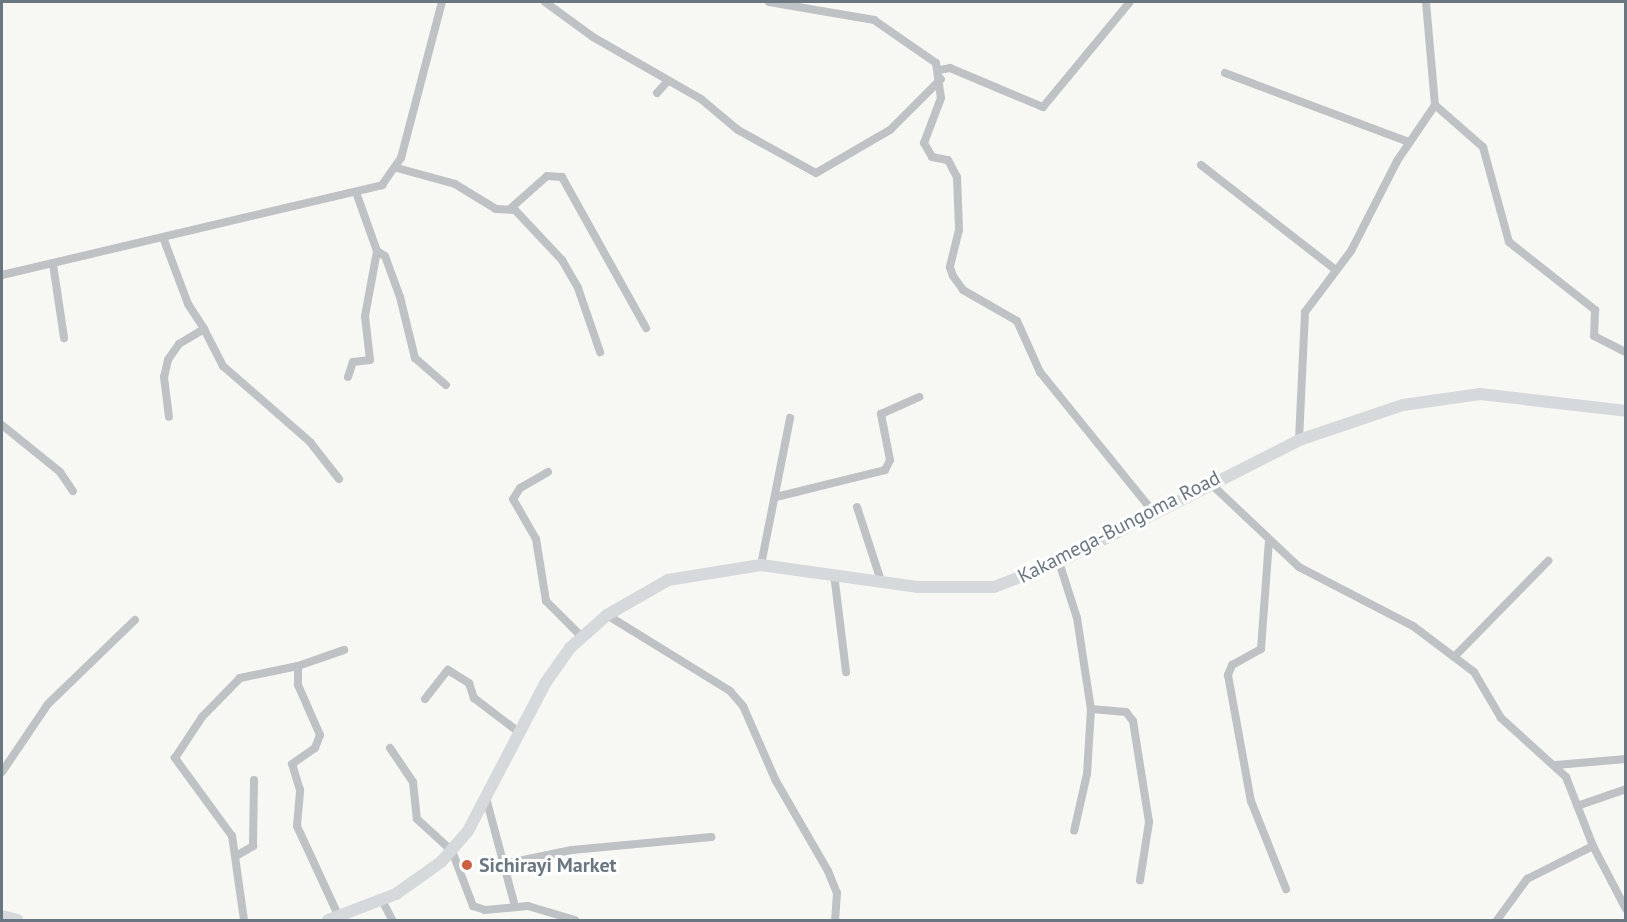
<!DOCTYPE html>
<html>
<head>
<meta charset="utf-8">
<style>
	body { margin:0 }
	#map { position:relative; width:1627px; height:922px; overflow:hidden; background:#f7f7f4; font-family:"PT Sans",sans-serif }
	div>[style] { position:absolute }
	.street>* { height:8px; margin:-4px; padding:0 4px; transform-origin:4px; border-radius:4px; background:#bec2c5 }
	.primary>* { height:12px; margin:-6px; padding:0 6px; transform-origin:6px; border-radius:6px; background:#d5d9dc }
	.dots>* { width:16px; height:16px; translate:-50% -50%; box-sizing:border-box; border:3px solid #fff; border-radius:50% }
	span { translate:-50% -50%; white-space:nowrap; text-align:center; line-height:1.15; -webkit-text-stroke:6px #fff; paint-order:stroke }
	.street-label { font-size:20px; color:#6a7781 }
	.poi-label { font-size:20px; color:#6a7781; font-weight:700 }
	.left { translate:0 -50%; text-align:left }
	.frame { position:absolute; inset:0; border:3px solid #6a7781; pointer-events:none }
</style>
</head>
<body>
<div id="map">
	<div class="street">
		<i style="left:545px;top:2px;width:59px;rotate:36.1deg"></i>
		<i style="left:593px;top:37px;width:125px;rotate:29.9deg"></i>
		<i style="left:701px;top:99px;width:48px;rotate:40deg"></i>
		<i style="left:738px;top:130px;width:89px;rotate:28.9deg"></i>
		<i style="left:816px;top:173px;width:86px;rotate:-30.2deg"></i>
		<i style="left:890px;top:130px;width:72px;rotate:-45deg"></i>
		<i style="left:769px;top:2px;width:107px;rotate:9.7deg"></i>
		<i style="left:874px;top:20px;width:75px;rotate:34.7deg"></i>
		<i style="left:936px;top:63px;width:35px;rotate:82deg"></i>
		<i style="left:941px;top:98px;width:48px;rotate:110.7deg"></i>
		<i style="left:924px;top:143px;width:16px;rotate:60deg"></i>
		<i style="left:932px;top:157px;width:16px;rotate:11deg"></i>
		<i style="left:948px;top:160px;width:19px;rotate:62deg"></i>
		<i style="left:957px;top:177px;width:53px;rotate:87.8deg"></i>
		<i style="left:959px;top:230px;width:38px;rotate:104deg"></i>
		<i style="left:950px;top:267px;width:9px;rotate:72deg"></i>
		<i style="left:953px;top:276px;width:17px;rotate:54deg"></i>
		<i style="left:963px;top:290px;width:62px;rotate:29.9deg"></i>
		<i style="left:1017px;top:321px;width:56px;rotate:65.7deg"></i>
		<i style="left:1040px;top:372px;width:181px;rotate:51deg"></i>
		<i style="left:939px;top:70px;width:11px;rotate:-10deg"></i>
		<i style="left:950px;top:68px;width:101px;rotate:22.8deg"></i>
		<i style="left:1043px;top:107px;width:136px;rotate:-50.4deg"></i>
		<i style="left:1225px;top:73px;width:197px;rotate:20.6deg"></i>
		<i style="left:657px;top:93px;width:15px;rotate:-48deg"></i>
		<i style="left:1435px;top:105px;width:64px;rotate:41.2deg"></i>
		<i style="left:1483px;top:147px;width:98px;rotate:74.7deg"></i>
		<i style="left:1509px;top:242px;width:110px;rotate:38.3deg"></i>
		<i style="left:1595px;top:310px;width:26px;rotate:92deg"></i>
		<i style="left:1594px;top:336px;width:36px;rotate:27deg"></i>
		<i style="left:1201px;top:165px;width:171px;rotate:37.9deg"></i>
		<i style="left:397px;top:168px;width:60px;rotate:15.4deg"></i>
		<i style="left:455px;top:184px;width:48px;rotate:31.4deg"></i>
		<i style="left:496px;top:209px;width:19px;rotate:3deg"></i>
		<i style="left:515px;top:210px;width:69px;rotate:46.8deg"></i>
		<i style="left:562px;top:260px;width:32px;rotate:60deg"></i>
		<i style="left:578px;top:288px;width:68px;rotate:71deg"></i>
		<i style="left:511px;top:208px;width:48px;rotate:-41.6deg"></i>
		<i style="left:547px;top:176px;width:15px;rotate:4deg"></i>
		<i style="left:562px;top:177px;width:173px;rotate:60.9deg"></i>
		<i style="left:164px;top:240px;width:68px;rotate:69.4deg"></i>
		<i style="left:188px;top:304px;width:30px;rotate:57deg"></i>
		<i style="left:204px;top:329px;width:29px;rotate:149deg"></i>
		<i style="left:179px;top:344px;width:19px;rotate:125deg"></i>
		<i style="left:168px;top:360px;width:17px;rotate:103deg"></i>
		<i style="left:164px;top:377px;width:40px;rotate:82.9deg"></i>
		<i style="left:377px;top:251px;width:9px;rotate:32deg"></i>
		<i style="left:385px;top:256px;width:44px;rotate:69.9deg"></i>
		<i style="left:400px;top:297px;width:63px;rotate:76.2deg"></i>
		<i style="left:415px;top:358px;width:41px;rotate:41.1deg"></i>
		<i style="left:53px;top:264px;width:75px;rotate:81.5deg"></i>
		<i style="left:2px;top:275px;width:391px;rotate:-13.3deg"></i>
		<i style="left:382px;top:185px;width:33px;rotate:-55deg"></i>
		<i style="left:401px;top:158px;width:161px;rotate:-75.3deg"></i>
		<i style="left:204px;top:329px;width:42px;rotate:62.8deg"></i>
		<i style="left:223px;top:366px;width:116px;rotate:41.1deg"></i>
		<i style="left:310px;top:442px;width:47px;rotate:51.9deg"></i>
		<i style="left:348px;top:377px;width:16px;rotate:-72deg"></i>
		<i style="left:353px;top:362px;width:17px;rotate:-7deg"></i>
		<i style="left:370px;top:360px;width:44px;rotate:-96.5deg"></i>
		<i style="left:365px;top:316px;width:66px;rotate:-79.5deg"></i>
		<i style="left:377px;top:251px;width:59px;rotate:-109.7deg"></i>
		<i style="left:2px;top:425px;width:75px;rotate:39deg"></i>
		<i style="left:60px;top:472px;width:23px;rotate:56deg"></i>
		<i style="left:1299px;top:440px;width:128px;rotate:-87.3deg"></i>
		<i style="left:1305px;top:312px;width:76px;rotate:-53deg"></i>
		<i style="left:1351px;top:251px;width:101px;rotate:-62.9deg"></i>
		<i style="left:1397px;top:161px;width:68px;rotate:-55.8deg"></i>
		<i style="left:1435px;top:105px;width:103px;rotate:-95deg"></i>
		<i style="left:548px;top:472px;width:32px;rotate:150deg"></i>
		<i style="left:520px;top:488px;width:13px;rotate:122deg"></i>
		<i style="left:513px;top:499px;width:46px;rotate:60.1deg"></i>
		<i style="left:536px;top:539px;width:63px;rotate:80.8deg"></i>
		<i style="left:546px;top:601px;width:49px;rotate:45deg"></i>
		<i style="left:1209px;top:482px;width:124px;rotate:43.4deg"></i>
		<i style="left:1299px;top:567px;width:128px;rotate:27.4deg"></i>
		<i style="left:1413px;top:626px;width:76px;rotate:37deg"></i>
		<i style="left:1474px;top:672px;width:53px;rotate:59.6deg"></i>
		<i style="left:1501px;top:718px;width:88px;rotate:42.2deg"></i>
		<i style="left:1566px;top:777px;width:74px;rotate:68.6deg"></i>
		<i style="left:1593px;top:846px;width:71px;rotate:62.4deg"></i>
		<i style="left:776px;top:497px;width:112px;rotate:-13.9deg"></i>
		<i style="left:885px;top:470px;width:11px;rotate:-63deg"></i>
		<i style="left:890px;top:460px;width:47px;rotate:-101.1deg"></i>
		<i style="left:881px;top:414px;width:42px;rotate:-24.1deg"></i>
		<i style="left:857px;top:507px;width:78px;rotate:72deg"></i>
		<i style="left:1269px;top:540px;width:109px;rotate:94.2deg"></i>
		<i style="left:1261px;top:649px;width:33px;rotate:151deg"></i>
		<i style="left:1232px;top:665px;width:11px;rotate:112deg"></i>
		<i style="left:1228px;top:675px;width:128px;rotate:79.7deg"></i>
		<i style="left:1251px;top:801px;width:95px;rotate:68.3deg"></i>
		<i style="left:1059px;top:562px;width:59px;rotate:72.2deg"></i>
		<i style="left:1077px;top:618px;width:92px;rotate:81.3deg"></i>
		<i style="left:1091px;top:709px;width:65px;rotate:93.5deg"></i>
		<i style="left:1087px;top:774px;width:58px;rotate:102.8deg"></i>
		<i style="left:761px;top:565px;width:150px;rotate:-78.8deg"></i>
		<i style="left:834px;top:574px;width:99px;rotate:83deg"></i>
		<i style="left:607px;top:615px;width:145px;rotate:31.7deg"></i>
		<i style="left:730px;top:691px;width:20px;rotate:49deg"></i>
		<i style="left:743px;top:706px;width:82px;rotate:66.3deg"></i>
		<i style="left:776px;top:781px;width:104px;rotate:60deg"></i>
		<i style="left:828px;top:871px;width:24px;rotate:68deg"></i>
		<i style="left:837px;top:893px;width:27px;rotate:94deg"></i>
		<i style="left:1456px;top:655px;width:132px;rotate:-45.6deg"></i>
		<i style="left:425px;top:699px;width:37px;rotate:-52deg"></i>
		<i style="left:448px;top:670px;width:25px;rotate:32deg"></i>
		<i style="left:469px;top:683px;width:16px;rotate:72deg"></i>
		<i style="left:474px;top:698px;width:58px;rotate:37.3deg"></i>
		<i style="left:1091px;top:709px;width:35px;rotate:5deg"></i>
		<i style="left:1126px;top:712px;width:11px;rotate:52deg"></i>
		<i style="left:1133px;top:721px;width:102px;rotate:81deg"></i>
		<i style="left:1149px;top:822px;width:59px;rotate:98.8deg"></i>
		<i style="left:390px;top:748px;width:41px;rotate:55.9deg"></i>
		<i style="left:413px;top:782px;width:37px;rotate:84deg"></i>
		<i style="left:417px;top:819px;width:47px;rotate:42.4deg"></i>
		<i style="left:452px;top:851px;width:59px;rotate:69.1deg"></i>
		<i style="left:473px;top:906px;width:13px;rotate:18deg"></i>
		<i style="left:485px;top:910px;width:43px;rotate:-5.3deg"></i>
		<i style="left:528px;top:906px;width:49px;rotate:16.6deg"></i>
		<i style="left:1556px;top:765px;width:70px;rotate:-4.9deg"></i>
		<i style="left:2px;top:772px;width:82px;rotate:-55.9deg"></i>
		<i style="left:48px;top:704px;width:121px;rotate:-44deg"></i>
		<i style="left:486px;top:798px;width:112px;rotate:75deg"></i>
		<i style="left:1577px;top:806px;width:52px;rotate:-19.1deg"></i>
		<i style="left:236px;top:856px;width:20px;rotate:-30deg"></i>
		<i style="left:253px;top:846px;width:66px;rotate:-89.1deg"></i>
		<i style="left:503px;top:864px;width:70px;rotate:-11.5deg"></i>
		<i style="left:572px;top:850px;width:140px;rotate:-5.3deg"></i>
		<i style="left:382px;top:900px;width:22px;rotate:63deg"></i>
		<i style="left:339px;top:917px;width:100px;rotate:-114.8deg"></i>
		<i style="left:297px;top:826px;width:36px;rotate:-85deg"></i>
		<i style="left:300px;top:790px;width:27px;rotate:-107deg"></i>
		<i style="left:292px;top:764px;width:28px;rotate:-35deg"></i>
		<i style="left:315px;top:748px;width:14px;rotate:-69deg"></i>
		<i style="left:320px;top:735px;width:55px;rotate:-113.7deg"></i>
		<i style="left:298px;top:685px;width:19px;rotate:-90deg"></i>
		<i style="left:298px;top:666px;width:49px;rotate:-19.2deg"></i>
		<i style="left:244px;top:920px;width:85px;rotate:-98.1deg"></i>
		<i style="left:232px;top:836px;width:97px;rotate:-126.2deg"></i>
		<i style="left:175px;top:758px;width:49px;rotate:-56.6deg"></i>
		<i style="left:202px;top:717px;width:54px;rotate:-45.7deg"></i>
		<i style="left:240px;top:678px;width:59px;rotate:-11.7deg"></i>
		<i style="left:1497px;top:920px;width:51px;rotate:-53.8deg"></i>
		<i style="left:1527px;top:879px;width:74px;rotate:-26.6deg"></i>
	</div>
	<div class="primary">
		<i style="left:2px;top:916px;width:16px;rotate:15deg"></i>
		<i style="left:328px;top:920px;width:73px;rotate:-20.9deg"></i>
		<i style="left:396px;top:894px;width:55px;rotate:-35.4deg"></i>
		<i style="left:441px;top:862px;width:41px;rotate:-48.9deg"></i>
		<i style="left:468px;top:831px;width:168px;rotate:-62.4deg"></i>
		<i style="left:546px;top:682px;width:42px;rotate:-54.8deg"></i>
		<i style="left:570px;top:648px;width:50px;rotate:-41.7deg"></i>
		<i style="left:607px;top:615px;width:70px;rotate:-29.8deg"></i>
		<i style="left:668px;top:580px;width:94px;rotate:-9.2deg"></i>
		<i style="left:761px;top:565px;width:159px;rotate:8deg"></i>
		<i style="left:918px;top:587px;width:76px"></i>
		<i style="left:994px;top:587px;width:70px;rotate:-21deg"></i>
		<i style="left:1059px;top:562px;width:269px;rotate:-26.9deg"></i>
		<i style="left:1299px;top:440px;width:110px;rotate:-18.6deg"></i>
		<i style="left:1403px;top:405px;width:78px;rotate:-8.1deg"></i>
		<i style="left:1480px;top:394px;width:147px;rotate:6.6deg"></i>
	</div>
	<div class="dots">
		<i style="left:467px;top:865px;background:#cc5f3f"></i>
	</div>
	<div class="street-label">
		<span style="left:1119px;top:527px;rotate:-27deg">Kakamega-Bungoma Road</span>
	</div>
	<div class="poi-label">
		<span class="left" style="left:479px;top:865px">Sichirayi Market</span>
	</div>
	<div class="frame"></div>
</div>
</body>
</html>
